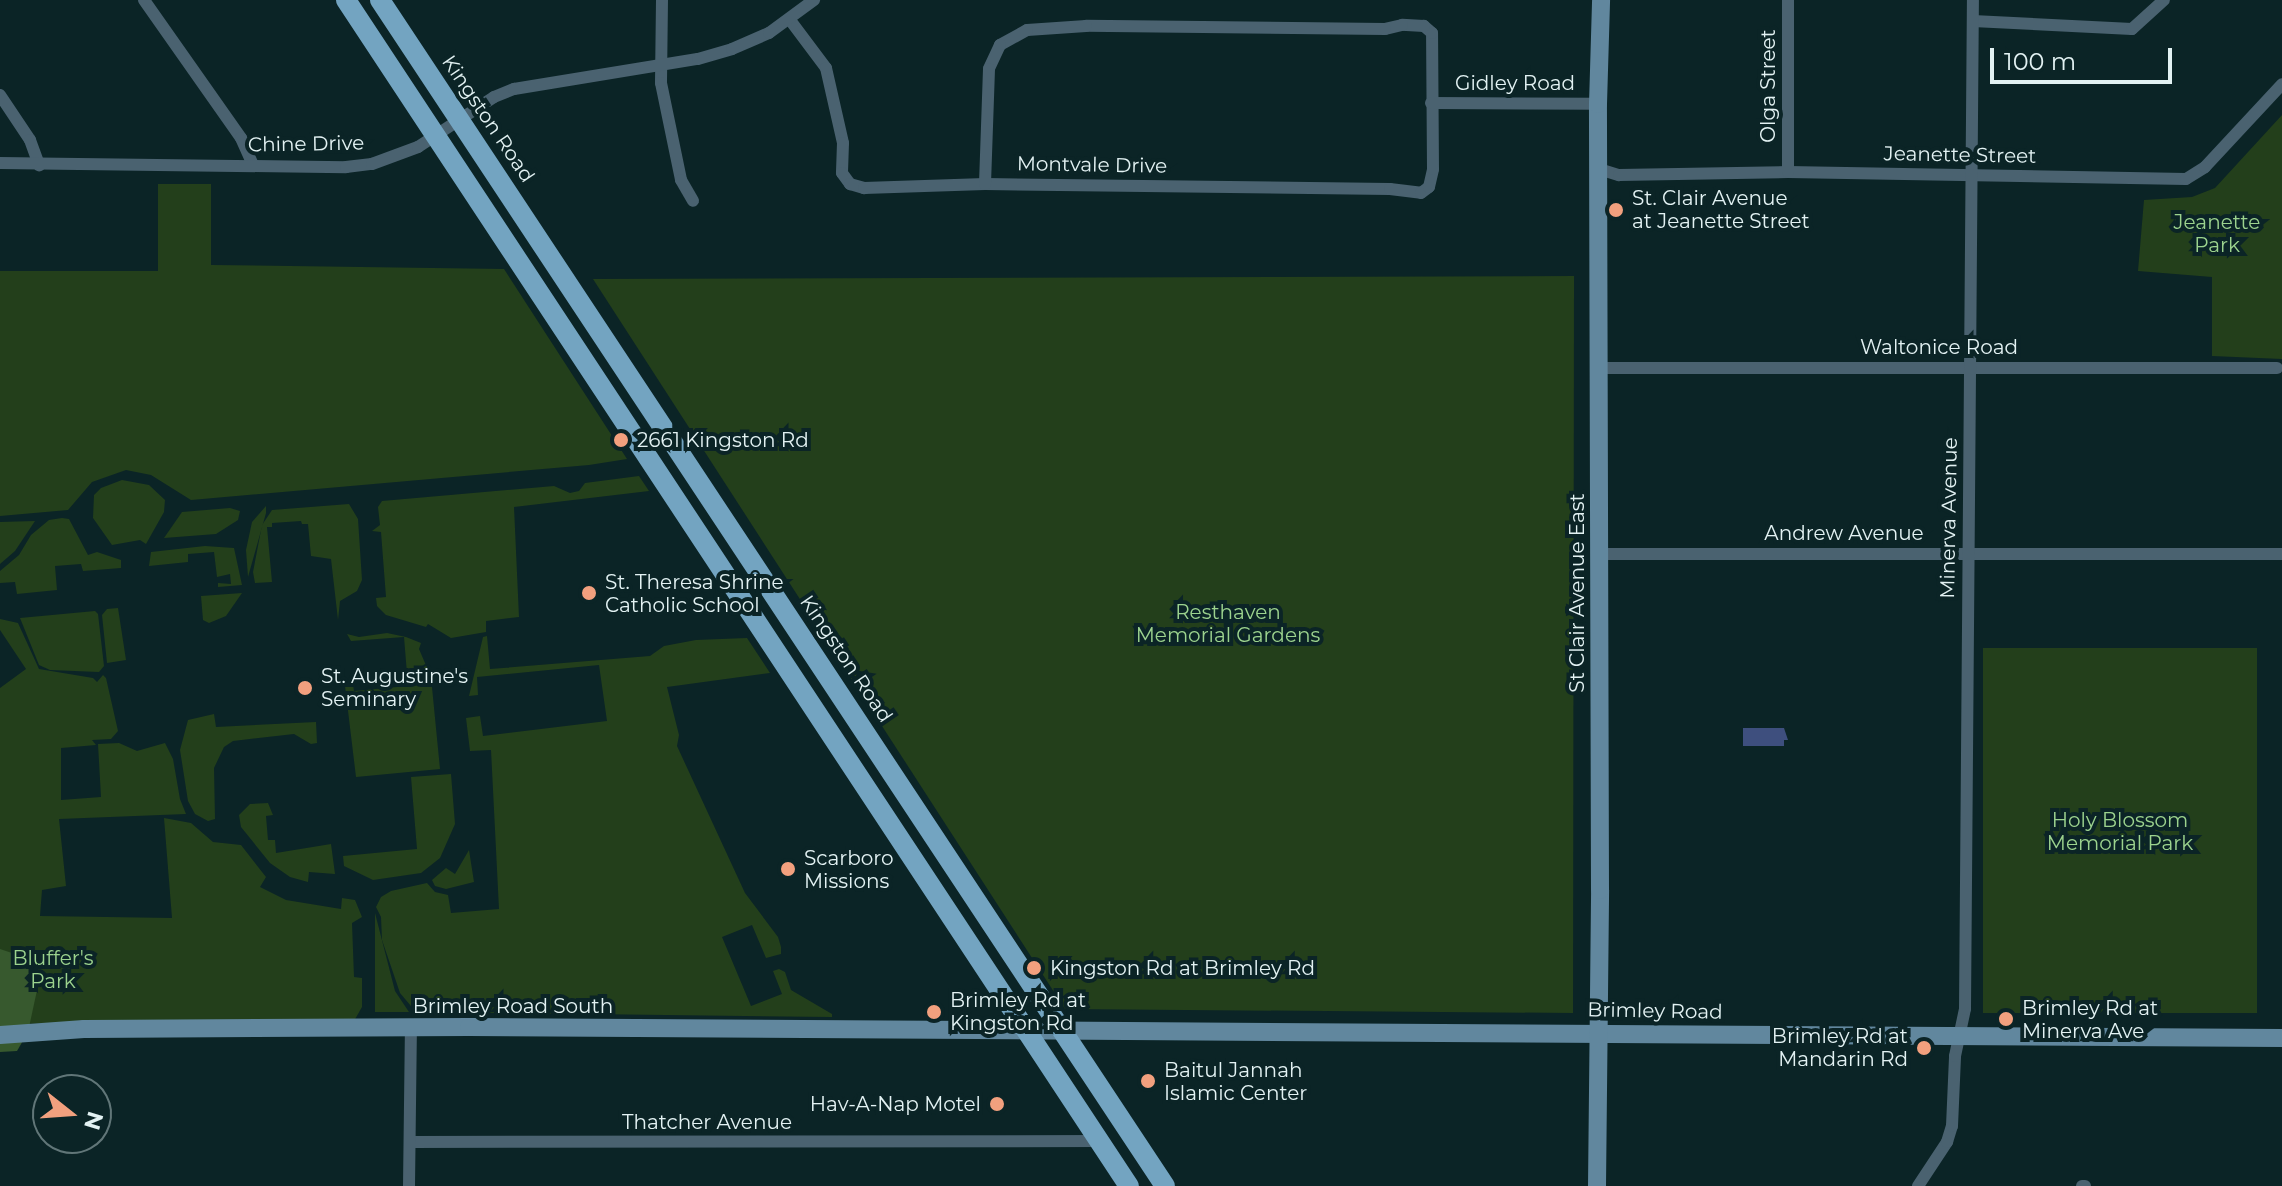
<!DOCTYPE html>
<html>
<head>
<meta charset="utf-8">
<style>
	body { margin:0 }
	#map { position:relative; width:2282px; height:1186px; overflow:hidden; background:#0b2426; font-family:Montserrat,sans-serif }
	div>[style] { position:absolute }
	.green>* { inset:0; background:#233f1b; transform-origin:0 0 }
	.forest>* { inset:0; background:#37592e }
	.water>* { inset:0; background:#3e4f7e }
	.street>* { height:12px; margin:-6px; padding:0 6px; transform-origin:6px; border-radius:6px; background:#4a6270 }
	.secondary>* { height:18px; margin:-9px; padding:0 9px; transform-origin:9px; border-radius:9px; background:#61879e }
	.primary>* { height:20px; margin:-10px; padding:0 10px; transform-origin:10px; border-radius:10px; background:#73a4c1 }
	.dots>* { width:22px; height:22px; translate:-50% -50%; box-sizing:border-box; border:4px solid #0b2426; border-radius:50% }
	span { translate:-50% -50%; white-space:nowrap; text-align:center; line-height:1.15; -webkit-text-stroke:8px #0b2426; paint-order:stroke }
	.street-label { font-size:20px; color:#e3f2f3 }
	.poi-label { font-size:20px; color:#e3f2f3 }
	.left { translate:0 -50%; text-align:left }
	.right { translate:-100% -50%; text-align:right }
	.park-label { font-size:20px; color:#9cd38e }
	.north { position:absolute; left:32px; top:1074px; width:80px; height:80px; box-sizing:border-box; background:#0b2426; border:2px solid #617678; border-radius:50%; rotate:107deg; font-size:22px; font-weight:700; line-height:32px; text-align:center; color:#e3f2f3 }
	.north::after { content:''; display:block; margin:auto; width:28px; height:36px; background:#f2a07e; clip-path:polygon(50% 0,100% 100%,50% 72%,0 100%) }
	.scale { position:absolute; left:1990px; top:48px; width:182px; height:36px; box-sizing:border-box; border:4px solid #e3f2f3; border-top:0; padding-left:10px; font-size:24px; line-height:28px; white-space:nowrap; color:#e3f2f3; -webkit-text-stroke:6px #0b2426; paint-order:stroke }
</style>
</head>
<body>
<div id="map">
	<div class="green">
		<i style="clip-path:polygon(2282px 115px,2282px 359px,2212px 356px,2212px 277px,2138px 271px,2144px 200px,2192px 197px,2215px 188px)"></i>
		<i style="clip-path:polygon(158px 184px,211px 184px,211px 265px,504px 269px,627px 459px,589px 465px,191px 500px,151px 475px,126px 470px,92px 482px,68px 510px,0 516px,0 271px,158px 271px)"></i>
		<i style="clip-path:polygon(1574px 276px,1573px 1013px,1065px 1009px,593px 279px)"></i>
		<i style="clip-path:polygon(639px 476px,649px 491px,514px 507px,519px 617px,486px 621px,486px 632px,451px 638px,428px 624px,426px 627px,386px 615px,377px 606px,376px 598px,386px 597px,381px 532px,372px 531px,380px 525px,378px 507px,382px 501px,554px 486px,570px 493px,579px 491px,585px 483px)"></i>
		<i style="clip-path:polygon(122px 480px,149px 485px,165px 500px,164px 512px,146px 544px,140px 540px,112px 545px,93px 518px,94px 495px,101px 488px)"></i>
		<i style="clip-path:polygon(349px 504px,358px 519px,362px 580px,357px 591px,340px 601px,338px 620px,331px 559px,311px 556px,308px 524px,302px 524px,301px 521px,272px 523px,272px 527px,267px 527px,272px 582px,255px 583px,253px 572px,262px 525px,272px 510px)"></i>
		<i style="clip-path:polygon(266px 506px,266px 513px,248px 577px,246px 550px,252px 522px)"></i>
		<i style="clip-path:polygon(230px 508px,240px 511px,238px 520px,216px 534px,164px 538px,182px 512px)"></i>
		<i style="clip-path:polygon(62px 518px,69px 519px,88px 555px,97px 552px,121px 560px,121px 568px,83px 571px,81px 564px,55px 566px,57px 590px,17px 594px,15px 582px,0 583px,0 571px,19px 555px,31px 535px,49px 520px)"></i>
		<i style="clip-path:polygon(35px 521px,15px 551px,0 564px,0 522px)"></i>
		<i style="clip-path:polygon(205px 546px,234px 548px,242px 585px,218px 587px,218px 583px,231px 584px,230px 574px,217px 577px,214px 552px,188px 554px,188px 562px,149px 566px,151px 552px)"></i>
		<i style="clip-path:polygon(242px 593px,226px 616px,209px 623px,203px 620px,201px 596px)"></i>
		<i style="clip-path:polygon(118px 608px,126px 660px,107px 663px,102px 615px,107px 609px)"></i>
		<i style="clip-path:polygon(95px 611px,98px 614px,104px 666px,99px 672px,50px 670px,39px 665px,20px 618px)"></i>
		<i style="clip-path:polygon(0 619px,18px 623px,39px 669px,93px 678px,97px 682px,103px 675px,106px 678px,118px 731px,111px 739px,92px 740px,96px 745px,61px 748px,61px 800px,101px 797px,98px 744px,119px 743px,137px 751px,165px 743px,173px 759px,180px 799px,186px 814px,59px 819px,66px 886px,42px 890px,40px 916px,172px 918px,164px 818px,191px 823px,213px 842px,241px 845px,266px 877px,260px 887px,286px 900px,341px 909px,342px 898px,355px 900px,362px 917px,352px 923px,354px 977px,362px 978px,362px 1007px,354px 1021px,0 1024px,0 688px,26px 669px,0 630px)"></i>
		<i style="clip-path:polygon(387px 633px,406px 637px,421px 643px,419px 649px,431px 677px,440px 769px,356px 777px,345px 686px,353px 685px,354px 691px,408px 686px,404px 637px,351px 641px,347px 634px,359px 637px)"></i>
		<i style="clip-path:polygon(487px 636px,490px 669px,650px 656px,664px 646px,696px 640px,747px 638px,770px 673px,667px 687px,679px 735px,677px 746px,745px 893px,778px 937px,781px 947px,781px 954px,766px 958px,752px 925px,722px 937px,751px 1006px,782px 994px,773px 971px,779px 969px,785px 972px,791px 990px,832px 1014px,832px 1017px,416px 1012px,400px 993px,382px 940px,381px 917px,376px 907px,381px 897px,391px 891px,427px 883px,435px 892px,448px 895px,451px 913px,499px 909px,491px 750px,470px 751px,466px 718px,480px 716px,483px 736px,607px 721px,599px 665px,477px 677px,478px 695px,469px 696px,483px 637px)"></i>
		<i style="left:2257px;top:648px;width:365px;height:274px;rotate:90deg"></i>
		<i style="clip-path:polygon(214px 714px,216px 727px,316px 722px,317px 743px,311px 744px,294px 734px,233px 741px,224px 747px,214px 768px,215px 819px,208px 821px,195px 814px,188px 801px,180px 750px,188px 720px)"></i>
		<i style="clip-path:polygon(451px 774px,455px 824px,440px 858px,421px 873px,373px 880px,344px 866px,343px 856px,417px 849px,411px 777px)"></i>
		<i style="clip-path:polygon(268px 803px,273px 815px,266px 816px,268px 840px,275px 840px,276px 853px,331px 844px,335px 874px,309px 872px,308px 882px,290px 877px,270px 863px,241px 827px,239px 815px,250px 804px)"></i>
		<i style="clip-path:polygon(469px 850px,474px 882px,446px 889px,435px 886px,432px 880px,446px 868px,455px 874px)"></i>
		<i style="clip-path:polygon(375px 913px,395px 991px,409px 1012px,375px 1012px)"></i>
	</div>
	<div class="forest">
		<i style="clip-path:polygon(0 949px,36px 961px,39px 981px,28px 1032px,17px 1051px,0 1052px)"></i>
	</div>
	<div class="water">
		<i style="clip-path:polygon(1743px 728px,1784px 728px,1788px 740px,1784px 740px,1784px 746px,1743px 746px)"></i>
	</div>
	<div class="street">
		<i style="left:144px;top:0;width:169px;rotate:54.9deg"></i>
		<i style="left:241px;top:138px;width:30px;rotate:66deg"></i>
		<i style="left:662px;top:0;width:83px;rotate:90.7deg"></i>
		<i style="left:661px;top:83px;width:99px;rotate:78.3deg"></i>
		<i style="left:681px;top:180px;width:24px;rotate:60deg"></i>
		<i style="left:790px;top:20px;width:60px;rotate:53.1deg"></i>
		<i style="left:826px;top:68px;width:77px;rotate:77.2deg"></i>
		<i style="left:843px;top:143px;width:30px;rotate:92deg"></i>
		<i style="left:842px;top:173px;width:14px;rotate:54deg"></i>
		<i style="left:850px;top:184px;width:15px;rotate:16deg"></i>
		<i style="left:864px;top:188px;width:121px;rotate:-1.9deg"></i>
		<i style="left:985px;top:184px;width:405px;rotate:0.7deg"></i>
		<i style="left:1390px;top:189px;width:31px;rotate:7deg"></i>
		<i style="left:1421px;top:193px;width:10px;rotate:-37deg"></i>
		<i style="left:1429px;top:187px;width:18px;rotate:-77deg"></i>
		<i style="left:1433px;top:169px;width:136px;rotate:-90.4deg"></i>
		<i style="left:1432px;top:33px;width:11px;rotate:-139deg"></i>
		<i style="left:1424px;top:26px;width:22px;rotate:-177deg"></i>
		<i style="left:1402px;top:25px;width:17px;rotate:167deg"></i>
		<i style="left:1385px;top:29px;width:299px;rotate:-179.4deg"></i>
		<i style="left:1086px;top:26px;width:59px;rotate:176.1deg"></i>
		<i style="left:1027px;top:30px;width:31px;rotate:151deg"></i>
		<i style="left:1000px;top:45px;width:26px;rotate:115deg"></i>
		<i style="left:989px;top:69px;width:115px;rotate:92deg"></i>
		<i style="left:1973px;top:21px;width:159px;rotate:2.9deg"></i>
		<i style="left:2132px;top:29px;width:43px;rotate:-42.2deg"></i>
		<i style="left:0;top:95px;width:54px;rotate:56.3deg"></i>
		<i style="left:30px;top:140px;width:27px;rotate:70deg"></i>
		<i style="left:1431px;top:103px;width:167px;rotate:0.3deg"></i>
		<i style="left:0;top:163px;width:346px;rotate:0.7deg"></i>
		<i style="left:346px;top:167px;width:26px;rotate:-7deg"></i>
		<i style="left:372px;top:164px;width:49px;rotate:-20.3deg"></i>
		<i style="left:418px;top:147px;width:91px;rotate:-33.3deg"></i>
		<i style="left:494px;top:97px;width:22px;rotate:-22deg"></i>
		<i style="left:514px;top:89px;width:186px;rotate:-9.3deg"></i>
		<i style="left:698px;top:59px;width:35px;rotate:-16deg"></i>
		<i style="left:732px;top:49px;width:40px;rotate:-23.4deg"></i>
		<i style="left:769px;top:33px;width:56px;rotate:-36.3deg"></i>
		<i style="left:1599px;top:169px;width:21px;rotate:17deg"></i>
		<i style="left:1619px;top:175px;width:169px;rotate:-1deg"></i>
		<i style="left:1788px;top:172px;width:398px;rotate:1deg"></i>
		<i style="left:2186px;top:179px;width:22px;rotate:-32deg"></i>
		<i style="left:2205px;top:167px;width:113px;rotate:-47.1deg"></i>
		<i style="left:1788px;top:172px;width:172px;rotate:-90deg"></i>
		<i style="left:1600px;top:368px;width:677px"></i>
		<i style="left:1599px;top:554px;width:683px"></i>
		<i style="left:410px;top:1142px;width:690px;rotate:-0.08deg"></i>
		<i style="left:409px;top:1186px;width:157px;rotate:-89.3deg"></i>
		<i style="left:1918px;top:1186px;width:53px;rotate:-56.6deg"></i>
		<i style="left:1947px;top:1142px;width:17px;rotate:-73deg"></i>
		<i style="left:1952px;top:1126px;width:70px;rotate:-87.5deg"></i>
		<i style="left:1955px;top:1056px;width:48px;rotate:-78deg"></i>
		<i style="left:1965px;top:1009px;width:1009px;rotate:-89.55deg"></i>
		<i style="left:2082px;top:1186px;width:3px"></i>
	</div>
	<div class="secondary">
		<i style="left:0;top:1035px;width:84px;rotate:-4.1deg"></i>
		<i style="left:84px;top:1029px;width:385px;rotate:-0.3deg"></i>
		<i style="left:469px;top:1027px;width:1813px;rotate:0.35deg"></i>
		<i style="left:1597px;top:1186px;width:296px;rotate:-89.4deg"></i>
		<i style="left:1600px;top:890px;width:786px;rotate:-90.15deg"></i>
		<i style="left:1598px;top:104px;width:104px;rotate:-88.3deg"></i>
	</div>
	<div class="primary">
		<i style="left:346px;top:0;width:1421px;rotate:56.57deg"></i>
		<i style="left:380px;top:0;width:1422px;rotate:56.5deg"></i>
	</div>
	<div class="dots">
		<i style="left:1616px;top:210px;background:#f2a07e"></i>
		<i style="left:621px;top:440px;background:#f2a07e"></i>
		<i style="left:589px;top:593px;background:#f2a07e"></i>
		<i style="left:305px;top:688px;background:#f2a07e"></i>
		<i style="left:788px;top:869px;background:#f2a07e"></i>
		<i style="left:1034px;top:968px;background:#f2a07e"></i>
		<i style="left:934px;top:1012px;background:#f2a07e"></i>
		<i style="left:2006px;top:1019px;background:#f2a07e"></i>
		<i style="left:1924px;top:1048px;background:#f2a07e"></i>
		<i style="left:1148px;top:1081px;background:#f2a07e"></i>
		<i style="left:997px;top:1104px;background:#f2a07e"></i>
	</div>
	<div class="street-label">
		<span style="left:1515px;top:83px">Gidley Road</span>
		<span style="left:1768px;top:86px;rotate:-90deg">Olga Street</span>
		<span style="left:488px;top:119px;rotate:56deg">Kingston Road</span>
		<span style="left:306px;top:144px;rotate:-1deg">Chine Drive</span>
		<span style="left:1960px;top:155px;rotate:1deg">Jeanette Street</span>
		<span style="left:1092px;top:165px;rotate:1deg">Montvale Drive</span>
		<span style="left:1939px;top:347px">Waltonice Road</span>
		<span style="left:1949px;top:518px;rotate:-89deg">Minerva Avenue</span>
		<span style="left:1844px;top:533px">Andrew Avenue</span>
		<span style="left:1577px;top:593px;rotate:-90deg">St Clair Avenue East</span>
		<span style="left:846px;top:659px;rotate:56deg">Kingston Road</span>
		<span style="left:513px;top:1006px">Brimley Road South</span>
		<span style="left:1655px;top:1011px;rotate:1deg">Brimley Road</span>
		<span style="left:707px;top:1122px">Thatcher Avenue</span>
	</div>
	<div class="poi-label">
		<span class="left" style="left:1632px;top:210px">St. Clair Avenue<br>at Jeanette Street</span>
		<span class="left" style="left:637px;top:440px">2661 Kingston Rd</span>
		<span class="left" style="left:605px;top:594px">St. Theresa Shrine<br>Catholic School</span>
		<span class="left" style="left:321px;top:688px">St. Augustine's<br>Seminary</span>
		<span class="left" style="left:804px;top:870px">Scarboro<br>Missions</span>
		<span class="left" style="left:1050px;top:968px">Kingston Rd at Brimley Rd</span>
		<span class="left" style="left:950px;top:1012px">Brimley Rd at<br>Kingston Rd</span>
		<span class="left" style="left:2022px;top:1020px">Brimley Rd at<br>Minerva Ave</span>
		<span class="right" style="left:1908px;top:1048px">Brimley Rd at<br>Mandarin Rd</span>
		<span class="left" style="left:1164px;top:1082px">Baitul Jannah<br>Islamic Center</span>
		<span class="right" style="left:981px;top:1104px">Hav-A-Nap Motel</span>
	</div>
	<div class="park-label">
		<span style="left:2217px;top:234px">Jeanette<br>Park</span>
		<span style="left:1228px;top:624px">Resthaven<br>Memorial Gardens</span>
		<span style="left:2120px;top:832px">Holy Blossom<br>Memorial Park</span>
		<span style="left:53px;top:970px">Bluffer's<br>Park</span>
	</div>
	<div class="north">N</div>
	<div class="scale">100 m</div>
</div>
</body>
</html>
